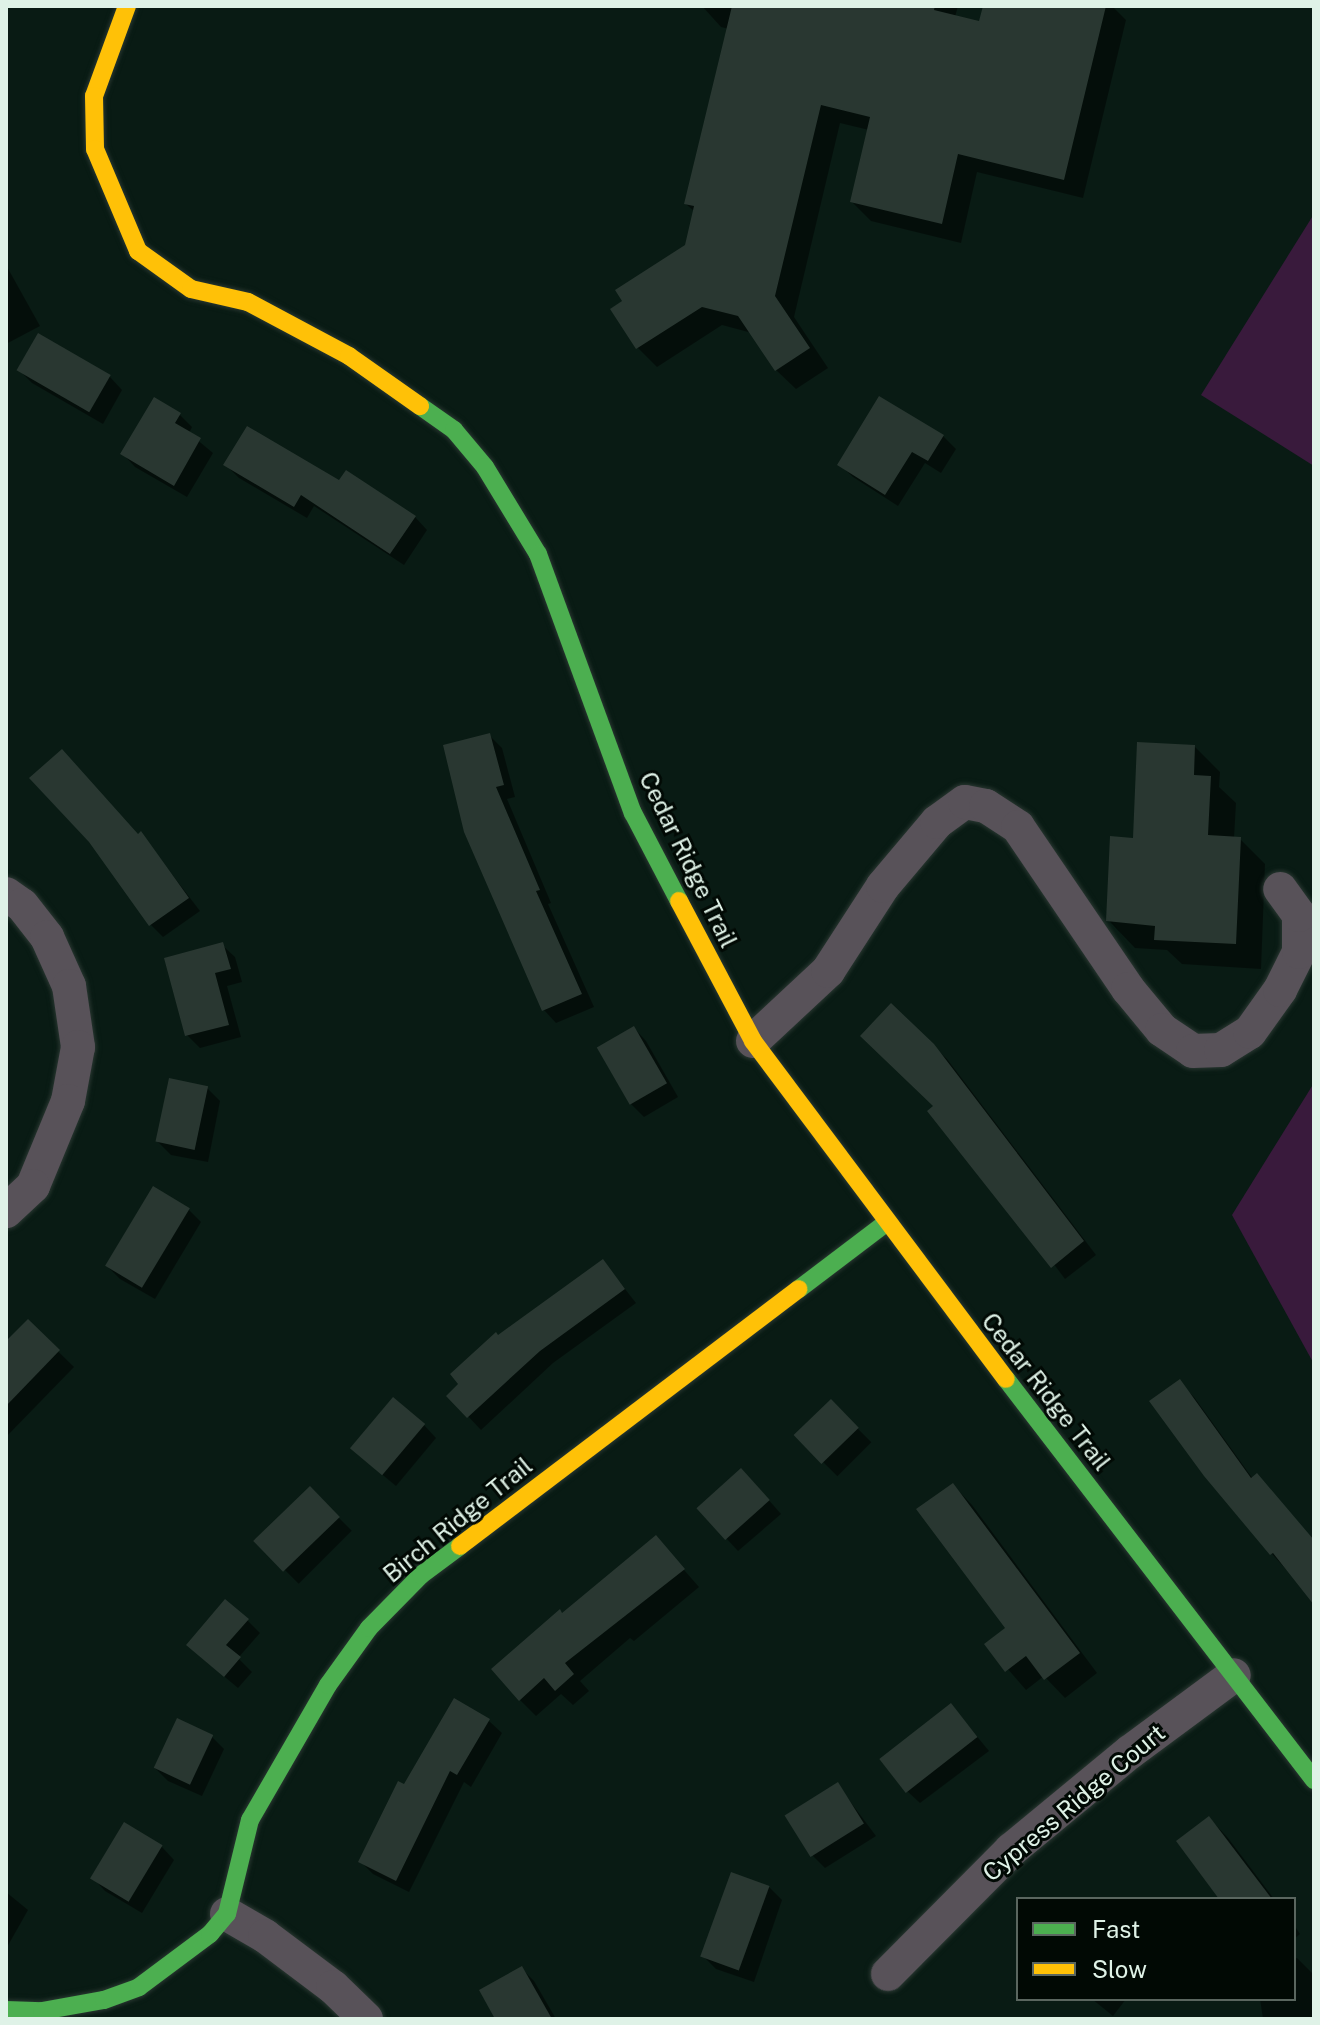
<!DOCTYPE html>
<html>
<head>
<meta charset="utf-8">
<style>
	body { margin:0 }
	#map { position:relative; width:1320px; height:2025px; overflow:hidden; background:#091b14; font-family:"Public Sans",sans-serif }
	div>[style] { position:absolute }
	.green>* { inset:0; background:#391a3c }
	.shadow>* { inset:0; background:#0007; transform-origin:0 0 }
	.building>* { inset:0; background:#293731; transform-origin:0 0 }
	.roads { filter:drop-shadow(0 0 2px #293731) drop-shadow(0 0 2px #293731) }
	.street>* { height:34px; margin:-17px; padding:0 17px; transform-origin:17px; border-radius:17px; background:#585259 }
	.fast>* { height:18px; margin:-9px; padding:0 9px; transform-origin:9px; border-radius:9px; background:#4caf50 }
	.slow>* { height:18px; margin:-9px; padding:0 9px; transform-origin:9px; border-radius:9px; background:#ffc107 }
	span { translate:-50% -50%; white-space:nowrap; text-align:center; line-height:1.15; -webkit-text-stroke:6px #010904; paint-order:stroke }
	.street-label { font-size:24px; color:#dff2e7 }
	.frame { position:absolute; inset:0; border:8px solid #dff2e7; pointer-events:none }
	.legend { position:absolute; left:1016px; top:1897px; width:280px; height:104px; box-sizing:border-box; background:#010904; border:2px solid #5a665f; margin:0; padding:10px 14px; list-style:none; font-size:24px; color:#dff2e7 }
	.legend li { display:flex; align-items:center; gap:16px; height:40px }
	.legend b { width:40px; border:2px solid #5a665f }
</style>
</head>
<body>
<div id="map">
	<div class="green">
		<i style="clip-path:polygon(1314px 214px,1314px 466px,1201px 395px)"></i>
		<i style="clip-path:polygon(1314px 1083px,1314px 1364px,1232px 1215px)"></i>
	</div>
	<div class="shadow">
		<i style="clip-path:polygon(702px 6px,958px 6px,955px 17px,981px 23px,985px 6px,1112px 6px,1126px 20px,1083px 198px,977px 172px,961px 243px,871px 221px,852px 202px,869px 130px,840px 123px,794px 317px,828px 368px,796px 389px,776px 370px,752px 333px,722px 325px,657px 367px,638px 348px,613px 309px,687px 246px,695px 212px,686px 204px,729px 29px,721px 27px)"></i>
		<i style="clip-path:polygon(6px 265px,40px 326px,6px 344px)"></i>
		<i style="clip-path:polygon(19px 370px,110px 377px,122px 390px,103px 424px,32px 383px)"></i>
		<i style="clip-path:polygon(180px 415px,192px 427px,189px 433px,213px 453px,187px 497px,135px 467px,123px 454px)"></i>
		<i style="clip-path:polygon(943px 436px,956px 449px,941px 473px,925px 463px,898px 506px,853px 477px,840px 465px)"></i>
		<i style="clip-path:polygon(226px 465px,340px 483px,415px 517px,427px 530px,404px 565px,314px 506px,307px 518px,239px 478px)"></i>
		<i style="clip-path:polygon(489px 735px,502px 748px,515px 797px,507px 799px,551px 903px,548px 904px,594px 1007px,556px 1023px,544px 1010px,466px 831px)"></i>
		<i style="clip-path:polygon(1195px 747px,1220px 772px,1219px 787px,1236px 803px,1234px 838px,1240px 839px,1265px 864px,1261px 969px,1182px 964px,1167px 950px,1135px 948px,1110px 922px,1112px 839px,1135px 840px)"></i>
		<i style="clip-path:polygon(141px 834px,200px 911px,163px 937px,151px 925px)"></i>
		<i style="clip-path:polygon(222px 945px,235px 957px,242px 982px,227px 986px,241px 1037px,200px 1048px,187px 1035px)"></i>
		<i style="clip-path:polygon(891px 1006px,947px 1059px,1096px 1255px,1065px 1279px,936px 1107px)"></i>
		<i style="clip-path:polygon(634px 1028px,646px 1041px,678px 1097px,644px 1117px,631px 1104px)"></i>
		<i style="clip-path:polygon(207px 1088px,220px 1101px,208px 1162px,171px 1155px,158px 1142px)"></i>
		<i style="clip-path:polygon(188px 1209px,201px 1222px,155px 1299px,120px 1279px,107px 1266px)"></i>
		<i style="clip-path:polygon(603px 1261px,636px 1303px,553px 1363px,481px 1430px,449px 1396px,498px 1337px)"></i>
		<i style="clip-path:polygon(28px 1322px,74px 1367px,6px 1437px,6px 1344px)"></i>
		<i style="clip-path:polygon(1179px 1382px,1194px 1397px,1253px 1479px,1314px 1540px,1314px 1600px,1272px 1554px)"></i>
		<i style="left:831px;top:1402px;width:57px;height:48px;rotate:45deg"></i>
		<i style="clip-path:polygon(424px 1425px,436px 1438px,396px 1486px,366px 1461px)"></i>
		<i style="clip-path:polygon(754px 1483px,781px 1514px,738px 1551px,726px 1538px)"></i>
		<i style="clip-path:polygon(953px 1485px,972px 1505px,1097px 1673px,1065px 1698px,1044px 1676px,1026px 1690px,986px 1644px,1007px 1628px)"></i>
		<i style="left:310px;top:1489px;width:59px;height:75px;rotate:45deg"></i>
		<i style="clip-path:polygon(656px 1538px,699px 1587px,634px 1641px,630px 1638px,580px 1681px,589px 1691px,573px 1705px,561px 1694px,536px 1716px,520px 1700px,563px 1615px)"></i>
		<i style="clip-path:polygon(247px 1620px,260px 1633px,238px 1658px,252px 1672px,238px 1688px,201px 1657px)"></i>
		<i style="clip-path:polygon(951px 1705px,989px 1751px,920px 1803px,907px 1791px)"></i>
		<i style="clip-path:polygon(489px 1721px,502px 1733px,471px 1787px,464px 1782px,409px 1892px,373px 1874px,360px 1861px,405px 1787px)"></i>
		<i style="clip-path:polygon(211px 1736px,224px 1749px,202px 1796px,168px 1781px,155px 1768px)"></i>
		<i style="clip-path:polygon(837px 1784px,876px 1836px,825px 1868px,813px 1856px)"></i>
		<i style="clip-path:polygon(1209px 1818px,1228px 1838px,1274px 1899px,1221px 1899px)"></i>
		<i style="clip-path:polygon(162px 1847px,174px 1860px,142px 1913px,105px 1891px,93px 1878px)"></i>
		<i style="clip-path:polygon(769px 1887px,782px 1900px,754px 1982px,716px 1969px,704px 1957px)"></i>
		<i style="clip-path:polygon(6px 1892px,28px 1910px,6px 1949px)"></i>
		<i style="clip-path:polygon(1294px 1925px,1300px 1934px,1294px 1939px)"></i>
		<i style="clip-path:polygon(1297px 1958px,1314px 1975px,1314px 2019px,1263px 2019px,1260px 1999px,1294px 1999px,1294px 1959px)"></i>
		<i style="clip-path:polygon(521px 1968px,534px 1981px,556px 2019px,497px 2019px)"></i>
		<i style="clip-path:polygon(1092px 1999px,1126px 1999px,1113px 2016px)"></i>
	</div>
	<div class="building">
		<i style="clip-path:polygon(732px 6px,935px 6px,934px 10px,979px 21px,983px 6px,1106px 6px,1064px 180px,958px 154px,942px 224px,850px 202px,870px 117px,821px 105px,775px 296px,810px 348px,775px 371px,738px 316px,702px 307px,636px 349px,610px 309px,622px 301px,615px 290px,685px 245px,694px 206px,684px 204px)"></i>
		<i style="left:38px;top:333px;width:84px;height:43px;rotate:30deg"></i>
		<i style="clip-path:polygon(879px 396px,944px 435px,928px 461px,912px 452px,885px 495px,837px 465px)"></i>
		<i style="clip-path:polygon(154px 397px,181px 413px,175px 423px,201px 438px,174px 486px,120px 454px)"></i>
		<i style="clip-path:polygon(247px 426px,339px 480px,346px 470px,416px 516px,390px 554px,301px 495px,294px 507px,223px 465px)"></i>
		<i style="clip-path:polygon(490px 733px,504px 785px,496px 787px,540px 890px,536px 891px,582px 994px,542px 1011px,464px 832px,443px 745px)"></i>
		<i style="clip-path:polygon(1137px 742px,1195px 745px,1194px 775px,1211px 776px,1208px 835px,1241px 837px,1236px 944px,1154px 940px,1155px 926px,1106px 921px,1110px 836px,1133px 838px)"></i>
		<i style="clip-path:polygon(62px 749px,138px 834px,141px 831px,189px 898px,149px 926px,89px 842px,29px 778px)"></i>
		<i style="clip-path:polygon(223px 942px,231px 969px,215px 973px,229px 1025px,185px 1036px,164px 958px)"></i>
		<i style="clip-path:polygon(891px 1003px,934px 1044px,1084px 1241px,1051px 1268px,927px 1111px,933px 1106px,860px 1036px)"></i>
		<i style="left:634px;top:1026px;width:66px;height:43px;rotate:60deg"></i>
		<i style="left:169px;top:1078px;width:40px;height:65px;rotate:12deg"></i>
		<i style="left:153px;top:1186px;width:43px;height:93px;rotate:31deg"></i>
		<i style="clip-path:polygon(603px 1259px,625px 1289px,540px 1351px,467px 1418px,446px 1396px,458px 1384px,450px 1374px,496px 1332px,498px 1335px)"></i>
		<i style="clip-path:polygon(28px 1319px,60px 1350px,6px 1406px,6px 1341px)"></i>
		<i style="clip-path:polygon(1180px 1379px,1251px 1478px,1257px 1473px,1314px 1540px,1314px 1605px,1273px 1553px,1270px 1555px,1204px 1476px,1149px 1401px)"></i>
		<i style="left:393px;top:1397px;width:42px;height:67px;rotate:40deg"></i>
		<i style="left:831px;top:1399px;width:40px;height:52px;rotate:46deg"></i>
		<i style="left:741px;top:1468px;width:43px;height:60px;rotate:48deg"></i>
		<i style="clip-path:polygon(953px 1483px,1080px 1653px,1044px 1680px,1026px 1656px,1005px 1672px,984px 1644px,1005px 1628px,916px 1509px)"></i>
		<i style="left:310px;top:1486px;width:43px;height:79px;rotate:46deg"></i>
		<i style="clip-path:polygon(656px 1535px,685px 1569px,565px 1663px,574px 1674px,555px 1691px,544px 1678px,519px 1701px,491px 1669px,560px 1609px,562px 1613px)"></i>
		<i style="clip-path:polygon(225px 1599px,249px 1619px,226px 1645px,241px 1657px,224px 1677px,186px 1645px)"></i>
		<i style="clip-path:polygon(454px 1698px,490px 1719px,457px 1775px,450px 1771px,396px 1881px,358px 1862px,398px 1781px,404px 1784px)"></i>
		<i style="left:951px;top:1703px;width:43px;height:91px;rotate:52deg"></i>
		<i style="left:177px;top:1718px;width:40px;height:55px;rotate:25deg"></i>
		<i style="left:838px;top:1782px;width:49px;height:63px;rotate:58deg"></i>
		<i style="clip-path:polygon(1209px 1816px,1272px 1899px,1219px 1899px,1176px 1841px)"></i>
		<i style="left:124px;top:1822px;width:45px;height:66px;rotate:31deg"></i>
		<i style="left:731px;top:1872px;width:41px;height:90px;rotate:20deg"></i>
		<i style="clip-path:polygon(522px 1966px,552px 2019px,495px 2019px,479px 1990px)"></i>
	</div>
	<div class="roads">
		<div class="street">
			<i style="left:6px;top:894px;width:19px;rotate:35deg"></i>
			<i style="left:22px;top:905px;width:41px;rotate:52deg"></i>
			<i style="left:47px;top:937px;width:54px;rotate:65.8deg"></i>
			<i style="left:69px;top:986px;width:62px;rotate:81.6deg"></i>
			<i style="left:78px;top:1047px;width:55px;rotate:100.5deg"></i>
			<i style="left:68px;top:1101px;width:92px;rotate:112.4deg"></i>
			<i style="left:33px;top:1186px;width:37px;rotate:137deg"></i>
			<i style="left:753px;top:1041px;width:103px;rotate:-43deg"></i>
			<i style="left:828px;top:971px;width:101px;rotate:-57.1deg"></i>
			<i style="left:883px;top:886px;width:84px;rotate:-49.8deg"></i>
			<i style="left:937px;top:822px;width:34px;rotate:-36deg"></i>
			<i style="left:965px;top:802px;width:21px;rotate:11deg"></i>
			<i style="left:986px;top:806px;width:38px;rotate:33deg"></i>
			<i style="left:1018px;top:827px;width:196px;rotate:55.8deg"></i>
			<i style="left:1128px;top:989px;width:53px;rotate:50.3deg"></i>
			<i style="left:1162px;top:1030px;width:37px;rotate:34deg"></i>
			<i style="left:1193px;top:1051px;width:28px;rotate:-2deg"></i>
			<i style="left:1221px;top:1050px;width:34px;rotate:-32deg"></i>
			<i style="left:1250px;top:1032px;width:52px;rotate:-54.5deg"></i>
			<i style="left:1280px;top:990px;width:42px;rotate:-63.4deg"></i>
			<i style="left:1299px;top:952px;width:37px;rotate:-90deg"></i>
			<i style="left:1299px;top:915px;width:32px;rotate:-126deg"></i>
			<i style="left:227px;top:1914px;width:44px;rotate:30.1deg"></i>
			<i style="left:265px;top:1936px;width:85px;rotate:36.9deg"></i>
			<i style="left:333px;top:1987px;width:46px;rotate:44.1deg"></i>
			<i style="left:888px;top:1974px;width:175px;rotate:-45.2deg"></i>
			<i style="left:1011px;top:1850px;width:154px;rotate:-39.5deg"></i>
			<i style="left:1130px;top:1752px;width:129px;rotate:-36.5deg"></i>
		</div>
		<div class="fast">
			<i style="left:420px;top:406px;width:42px;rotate:35.2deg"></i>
			<i style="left:454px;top:430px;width:48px;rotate:50deg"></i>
			<i style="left:485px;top:467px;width:102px;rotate:58.7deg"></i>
			<i style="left:538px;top:554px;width:276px;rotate:69.9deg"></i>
			<i style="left:633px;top:813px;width:99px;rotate:62.4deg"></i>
			<i style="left:799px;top:1289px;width:109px;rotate:-37.2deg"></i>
			<i style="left:1006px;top:1379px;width:506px;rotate:52.47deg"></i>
			<i style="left:6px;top:2010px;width:36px;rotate:2deg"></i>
			<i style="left:42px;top:2011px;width:63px;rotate:-10.1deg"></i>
			<i style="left:104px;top:2000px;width:37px;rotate:-20deg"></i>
			<i style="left:139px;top:1987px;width:89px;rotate:-36.7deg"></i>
			<i style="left:210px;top:1934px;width:26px;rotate:-50deg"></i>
			<i style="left:227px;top:1914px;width:97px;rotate:-76.3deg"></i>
			<i style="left:250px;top:1820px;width:156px;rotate:-60deg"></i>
			<i style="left:328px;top:1685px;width:70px;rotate:-54.3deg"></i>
			<i style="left:369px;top:1628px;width:74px;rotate:-45.5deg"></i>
			<i style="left:421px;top:1575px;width:49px;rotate:-36.6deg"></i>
		</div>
		<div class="slow">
			<i style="left:127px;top:6px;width:96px;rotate:110.1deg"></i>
			<i style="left:94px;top:96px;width:53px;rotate:88.9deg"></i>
			<i style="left:95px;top:149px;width:111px;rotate:67.1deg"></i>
			<i style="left:138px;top:251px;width:65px;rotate:35.6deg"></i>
			<i style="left:191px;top:289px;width:58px;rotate:12.8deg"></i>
			<i style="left:248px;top:302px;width:115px;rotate:28.1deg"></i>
			<i style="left:349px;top:356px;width:87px;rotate:35.2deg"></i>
			<i style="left:679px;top:901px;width:158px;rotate:62.1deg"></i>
			<i style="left:753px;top:1041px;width:422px;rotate:53.2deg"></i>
			<i style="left:460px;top:1546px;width:425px;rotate:-37.2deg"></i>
		</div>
	</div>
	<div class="street-label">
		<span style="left:688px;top:860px;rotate:64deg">Cedar Ridge Trail</span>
		<span style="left:1046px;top:1392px;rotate:52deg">Cedar Ridge Trail</span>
		<span style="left:458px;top:1520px;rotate:-39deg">Birch Ridge Trail</span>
		<span style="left:1074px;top:1803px;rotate:-40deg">Cypress Ridge Court</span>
	</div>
	<div class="frame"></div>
	<ul class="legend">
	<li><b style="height:10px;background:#4caf50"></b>Fast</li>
	<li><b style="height:10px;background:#ffc107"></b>Slow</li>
	</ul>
</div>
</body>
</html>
